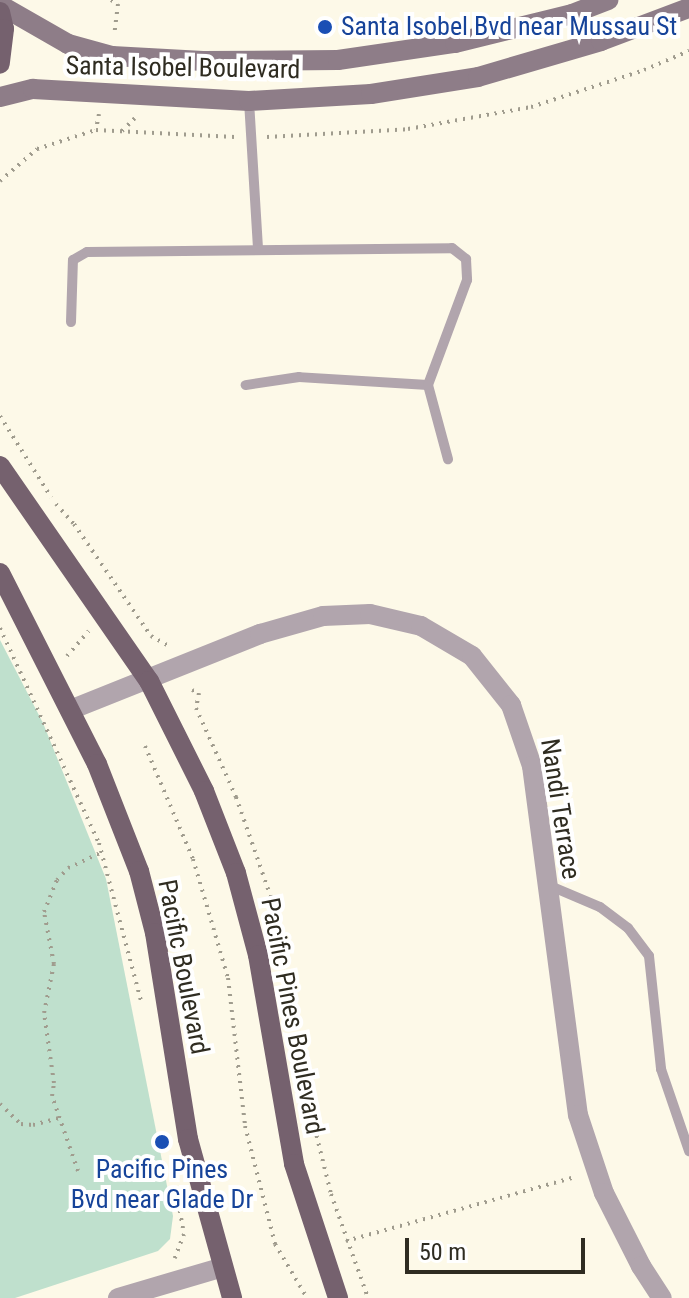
<!DOCTYPE html>
<html>
<head>
<meta charset="utf-8">
<style>
	body { margin:0 }
	#map { position:relative; width:689px; height:1298px; overflow:hidden; background:#fdf9e8; font-family:"Roboto Condensed",sans-serif }
	div>[style] { position:absolute }
	.green>* { inset:0; background:#bfe0cd }
	.path>* { height:4px; margin-top:-2px; transform-origin:0; background:repeating-linear-gradient(90deg,#a09c8e 0 2px,transparent 0 8px) }
	.lane>* { height:10px; margin:-5px; padding:0 5px; transform-origin:5px; border-radius:5px; background:#b1a5ad }
	.street>* { height:20px; margin:-10px; padding:0 10px; transform-origin:10px; border-radius:10px; background:#b1a5ad }
	.secondary>* { height:20px; margin:-10px; padding:0 10px; transform-origin:10px; border-radius:10px; background:#8e7d88 }
	.primary>* { height:20px; margin:-10px; padding:0 10px; transform-origin:10px; border-radius:10px; background:#75616e }
	.dots>* { width:22px; height:22px; translate:-50% -50%; box-sizing:border-box; border:4px solid #fff; border-radius:50% }
	span { translate:-50% -50%; white-space:nowrap; text-align:center; line-height:1.15; -webkit-text-stroke:8px #fff; paint-order:stroke }
	.transit-label { font-size:26px; color:#164399 }
	.left { translate:0 -50%; text-align:left }
	.street-label { font-size:26px; color:#2f2c21 }
	.scale { position:absolute; left:405px; top:1238px; width:180px; height:36px; box-sizing:border-box; border:4px solid #2f2c21; border-top:0; padding-left:10px; font-size:24px; line-height:28px; white-space:nowrap; color:#2f2c21; -webkit-text-stroke:6px #fff; paint-order:stroke }
</style>
</head>
<body>
<div id="map">
	<div class="green">
		<i style="clip-path:polygon(0 640px,43px 723px,106px 879px,173px 1216px,170px 1239px,158px 1251px,15px 1298px,0 1298px)"></i>
	</div>
	<div class="path">
		<i style="left:111px;top:0;width:8px;rotate:30deg"></i>
		<i style="left:118px;top:4px;width:31px;rotate:97deg"></i>
		<i style="left:99px;top:114px;width:16px;rotate:101deg"></i>
		<i style="left:96px;top:130px;width:139px;rotate:2.9deg"></i>
		<i style="left:122px;top:131px;width:18px;rotate:-45deg"></i>
		<i style="left:267px;top:137px;width:141px;rotate:-3.2deg"></i>
		<i style="left:408px;top:129px;width:125px;rotate:-10.1deg"></i>
		<i style="left:531px;top:107px;width:119px;rotate:-18.1deg"></i>
		<i style="left:644px;top:70px;width:49px;rotate:-22.9deg"></i>
		<i style="left:0;top:181px;width:49px;rotate:-40.9deg"></i>
		<i style="left:37px;top:149px;width:62px;rotate:-17.9deg"></i>
		<i style="left:0;top:416px;width:96px;rotate:57.8deg"></i>
		<i style="left:56px;top:504px;width:27px;rotate:48deg"></i>
		<i style="left:74px;top:524px;width:136px;rotate:55.5deg"></i>
		<i style="left:151px;top:636px;width:21px;rotate:29deg"></i>
		<i style="left:0;top:628px;width:237px;rotate:65.3deg"></i>
		<i style="left:99px;top:843px;width:163px;rotate:75.1deg"></i>
		<i style="left:67px;top:656px;width:33px;rotate:-49deg"></i>
		<i style="left:192px;top:690px;width:8px;rotate:23deg"></i>
		<i style="left:199px;top:693px;width:15px;rotate:101deg"></i>
		<i style="left:196px;top:708px;width:98px;rotate:65.8deg"></i>
		<i style="left:236px;top:797px;width:125px;rotate:70.8deg"></i>
		<i style="left:277px;top:915px;width:184px;rotate:80.6deg"></i>
		<i style="left:307px;top:1097px;width:100px;rotate:76.1deg"></i>
		<i style="left:331px;top:1194px;width:110px;rotate:70.4deg"></i>
		<i style="left:145px;top:746px;width:123px;rotate:67deg"></i>
		<i style="left:193px;top:859px;width:124px;rotate:73.6deg"></i>
		<i style="left:228px;top:978px;width:149px;rotate:83.4deg"></i>
		<i style="left:245px;top:1126px;width:122px;rotate:75.7deg"></i>
		<i style="left:275px;top:1244px;width:63px;rotate:59.3deg"></i>
		<i style="left:0;top:1104px;width:29px;rotate:44deg"></i>
		<i style="left:21px;top:1124px;width:12px;rotate:5deg"></i>
		<i style="left:33px;top:1125px;width:27px;rotate:-15deg"></i>
		<i style="left:78px;top:1171px;width:79px;rotate:-109.1deg"></i>
		<i style="left:52px;top:1096px;width:13px;rotate:-81deg"></i>
		<i style="left:54px;top:1083px;width:71px;rotate:-98.1deg"></i>
		<i style="left:44px;top:1013px;width:50px;rotate:-78.5deg"></i>
		<i style="left:54px;top:964px;width:53px;rotate:-100.9deg"></i>
		<i style="left:44px;top:912px;width:35px;rotate:-68deg"></i>
		<i style="left:57px;top:880px;width:16px;rotate:-47deg"></i>
		<i style="left:68px;top:868px;width:38px;rotate:-25deg"></i>
		<i style="left:174px;top:1179px;width:56px;rotate:79.7deg"></i>
		<i style="left:184px;top:1234px;width:26px;rotate:111deg"></i>
		<i style="left:346px;top:1241px;width:238px;rotate:-15.6deg"></i>
	</div>
	<div class="lane">
		<i style="left:249px;top:101px;width:147px;rotate:86.5deg"></i>
		<i style="left:71px;top:322px;width:62px;rotate:-88.2deg"></i>
		<i style="left:73px;top:260px;width:16px;rotate:-30deg"></i>
		<i style="left:87px;top:252px;width:365px;rotate:-0.6deg"></i>
		<i style="left:452px;top:248px;width:18px;rotate:38deg"></i>
		<i style="left:466px;top:259px;width:21px;rotate:87deg"></i>
		<i style="left:467px;top:280px;width:112px;rotate:110.4deg"></i>
		<i style="left:428px;top:385px;width:129px;rotate:-176.5deg"></i>
		<i style="left:299px;top:377px;width:54px;rotate:171.4deg"></i>
		<i style="left:428px;top:385px;width:77px;rotate:74.9deg"></i>
		<i style="left:548px;top:885px;width:56px;rotate:22.9deg"></i>
		<i style="left:600px;top:907px;width:35px;rotate:37deg"></i>
		<i style="left:628px;top:928px;width:35px;rotate:53deg"></i>
		<i style="left:649px;top:956px;width:114px;rotate:83.9deg"></i>
		<i style="left:661px;top:1069px;width:87px;rotate:71.1deg"></i>
	</div>
	<div class="street">
		<i style="left:70px;top:710px;width:205px;rotate:-21.8deg"></i>
		<i style="left:260px;top:634px;width:66px;rotate:-15.9deg"></i>
		<i style="left:323px;top:616px;width:47px;rotate:-2.4deg"></i>
		<i style="left:370px;top:614px;width:52px;rotate:13.2deg"></i>
		<i style="left:421px;top:626px;width:59px;rotate:30.5deg"></i>
		<i style="left:472px;top:656px;width:63px;rotate:51.5deg"></i>
		<i style="left:511px;top:705px;width:65px;rotate:71deg"></i>
		<i style="left:532px;top:766px;width:352px;rotate:82.5deg"></i>
		<i style="left:578px;top:1115px;width:82px;rotate:71.6deg"></i>
		<i style="left:604px;top:1193px;width:82px;rotate:63.1deg"></i>
		<i style="left:641px;top:1266px;width:38px;rotate:57deg"></i>
		<i style="left:118px;top:1298px;width:109px;rotate:-16.4deg"></i>
	</div>
	<div class="secondary">
		<i style="left:0;top:5px;width:78px;rotate:29.8deg"></i>
		<i style="left:68px;top:44px;width:46px;rotate:15.3deg"></i>
		<i style="left:112px;top:56px;width:91px;rotate:3.1deg"></i>
		<i style="left:203px;top:61px;width:135px;rotate:-0.4deg"></i>
		<i style="left:338px;top:60px;width:118px;rotate:-8.3deg"></i>
		<i style="left:455px;top:43px;width:121px;rotate:-13.9deg"></i>
		<i style="left:572px;top:14px;width:39px;rotate:-21deg"></i>
		<i style="left:0;top:97px;width:34px;rotate:-14deg"></i>
		<i style="left:33px;top:89px;width:216px;rotate:3.2deg"></i>
		<i style="left:249px;top:101px;width:122px;rotate:-3.3deg"></i>
		<i style="left:371px;top:94px;width:108px;rotate:-9deg"></i>
		<i style="left:478px;top:77px;width:128px;rotate:-16.3deg"></i>
		<i style="left:601px;top:41px;width:94px;rotate:-20.6deg"></i>
	</div>
	<div class="primary">
		<i style="left:0;top:12px;width:17px;rotate:77deg"></i>
		<i style="left:4px;top:29px;width:35px;rotate:97deg"></i>
		<i style="left:0;top:466px;width:262px;rotate:55.3deg"></i>
		<i style="left:149px;top:681px;width:123px;rotate:63.4deg"></i>
		<i style="left:204px;top:791px;width:88px;rotate:68.7deg"></i>
		<i style="left:236px;top:873px;width:85px;rotate:75deg"></i>
		<i style="left:258px;top:955px;width:212px;rotate:80.2deg"></i>
		<i style="left:294px;top:1164px;width:141px;rotate:71.8deg"></i>
		<i style="left:0;top:573px;width:214px;rotate:63.1deg"></i>
		<i style="left:97px;top:764px;width:115px;rotate:68.6deg"></i>
		<i style="left:139px;top:871px;width:64px;rotate:75.5deg"></i>
		<i style="left:155px;top:933px;width:209px;rotate:80.9deg"></i>
		<i style="left:188px;top:1139px;width:165px;rotate:74.5deg"></i>
	</div>
	<div class="dots">
		<i style="left:325px;top:27px;background:#1a4fb4"></i>
		<i style="left:162px;top:1142px;background:#1a4fb4"></i>
	</div>
	<div class="transit-label">
		<span class="left" style="left:341px;top:27px">Santa Isobel Bvd near Mussau St</span>
		<span style="left:162px;top:1185px">Pacific Pines<br>Bvd near Glade Dr</span>
	</div>
	<div class="street-label">
		<span style="left:183px;top:68px;rotate:1deg">Santa Isobel Boulevard</span>
		<span style="left:560px;top:809px;rotate:81deg">Nandi Terrace</span>
		<span style="left:183px;top:967px;rotate:79deg">Pacific Boulevard</span>
		<span style="left:292px;top:1016px;rotate:79deg">Pacific Pines Boulevard</span>
	</div>
	<div class="scale">50 m</div>
</div>
</body>
</html>
